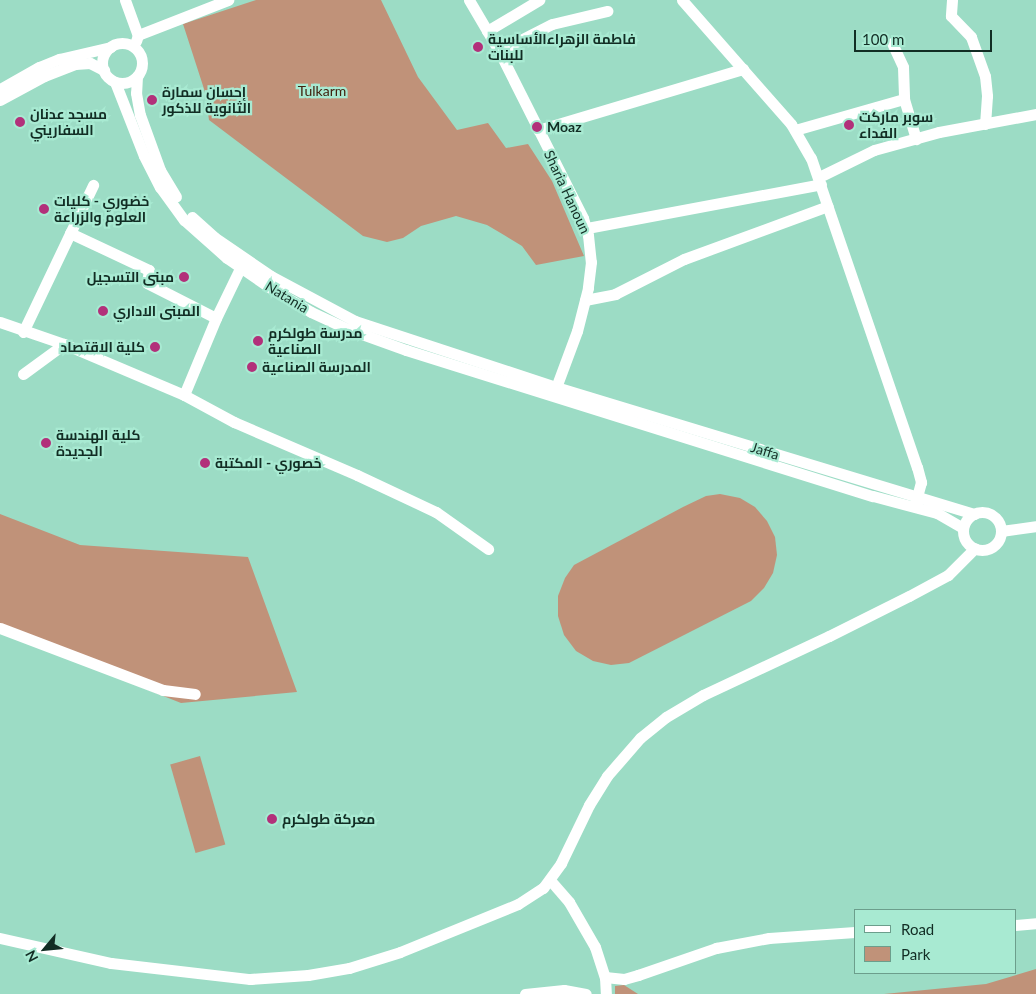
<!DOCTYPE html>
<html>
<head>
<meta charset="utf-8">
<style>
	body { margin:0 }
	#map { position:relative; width:1036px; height:994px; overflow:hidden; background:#9cdcc5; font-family:Lato,Cairo,sans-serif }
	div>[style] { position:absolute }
	.green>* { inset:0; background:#c09279; transform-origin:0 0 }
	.minor>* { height:11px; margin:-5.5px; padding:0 5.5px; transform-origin:5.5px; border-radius:5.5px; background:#fff }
	.minor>.ring { margin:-5.5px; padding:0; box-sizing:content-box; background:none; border:11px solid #fff; border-radius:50% }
	.dots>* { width:14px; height:14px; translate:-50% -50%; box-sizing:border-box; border:2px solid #a8ead2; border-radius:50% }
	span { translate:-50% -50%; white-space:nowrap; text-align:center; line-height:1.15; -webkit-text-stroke:4.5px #a8ead2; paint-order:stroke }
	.poi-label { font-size:14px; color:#122d24; font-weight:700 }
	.left { translate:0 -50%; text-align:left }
	.right { translate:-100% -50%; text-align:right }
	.park-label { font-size:14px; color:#40210e }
	.street-label { font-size:14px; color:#122d24 }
	.legend { position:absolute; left:854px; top:909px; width:162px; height:65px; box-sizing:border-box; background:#a8ead2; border:1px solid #6c9e8c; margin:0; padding:6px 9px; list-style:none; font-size:15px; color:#122d24 }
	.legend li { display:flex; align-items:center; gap:10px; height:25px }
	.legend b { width:25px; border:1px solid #6c9e8c }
	.north { position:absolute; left:20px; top:924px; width:50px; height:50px; -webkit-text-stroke:4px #a8ead2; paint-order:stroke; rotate:242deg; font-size:14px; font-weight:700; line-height:20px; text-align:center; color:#122d24 }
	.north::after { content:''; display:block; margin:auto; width:18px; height:22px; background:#122d24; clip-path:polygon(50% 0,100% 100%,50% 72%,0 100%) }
	.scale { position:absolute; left:854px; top:30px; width:138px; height:22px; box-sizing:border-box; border:2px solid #122d24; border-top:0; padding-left:6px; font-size:15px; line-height:18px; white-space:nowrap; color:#122d24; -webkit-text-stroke:4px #a8ead2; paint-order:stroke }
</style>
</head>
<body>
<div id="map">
	<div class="green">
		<i style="clip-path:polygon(256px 0,381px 0,418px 77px,457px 130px,488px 123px,506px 148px,528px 144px,552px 181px,584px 256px,536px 265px,522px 246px,504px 235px,487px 225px,456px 216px,421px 226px,403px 238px,387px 242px,363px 236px,209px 120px,205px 92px,183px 24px)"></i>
		<i style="clip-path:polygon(720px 494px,740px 498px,755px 507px,767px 521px,775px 537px,777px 555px,773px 573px,764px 588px,751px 601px,629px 663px,611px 665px,593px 661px,576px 651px,564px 635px,558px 616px,558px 596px,565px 578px,574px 565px,683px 507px,706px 496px)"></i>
		<i style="clip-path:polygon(0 514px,80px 545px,248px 557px,297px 692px,181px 703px,42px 648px,0 629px)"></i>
		<i style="left:200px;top:756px;width:92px;height:31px;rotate:74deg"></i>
		<i style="clip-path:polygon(1036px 969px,1036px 994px,884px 994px,986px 984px)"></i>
		<i style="clip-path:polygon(624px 985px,638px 994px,615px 994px,615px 986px)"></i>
	</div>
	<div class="minor">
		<i style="left:125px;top:0;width:37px;rotate:70deg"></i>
		<i style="left:138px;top:35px;width:6px;rotate:108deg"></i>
		<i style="left:469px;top:0;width:59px;rotate:59.5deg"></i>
		<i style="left:499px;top:51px;width:187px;rotate:63.3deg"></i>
		<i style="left:583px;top:218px;width:18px;rotate:74deg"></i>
		<i style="left:588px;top:235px;width:27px;rotate:84deg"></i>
		<i style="left:591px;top:262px;width:26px;rotate:97deg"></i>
		<i style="left:588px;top:288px;width:44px;rotate:104.3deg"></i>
		<i style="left:577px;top:331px;width:66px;rotate:110.4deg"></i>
		<i style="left:682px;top:0;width:165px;rotate:48.7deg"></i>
		<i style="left:791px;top:124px;width:39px;rotate:60deg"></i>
		<i style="left:811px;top:158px;width:327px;rotate:71.1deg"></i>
		<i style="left:917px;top:467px;width:16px;rotate:75deg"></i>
		<i style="left:921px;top:482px;width:24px;rotate:105deg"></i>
		<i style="left:952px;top:0;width:16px;rotate:94deg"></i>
		<i style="left:951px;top:16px;width:29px;rotate:46deg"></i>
		<i style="left:971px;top:37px;width:41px;rotate:70.3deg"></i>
		<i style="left:985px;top:76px;width:20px;rotate:84deg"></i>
		<i style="left:987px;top:96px;width:28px;rotate:94deg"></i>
		<i style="left:487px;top:31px;width:61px;rotate:-30.8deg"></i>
		<i style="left:138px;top:35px;width:97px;rotate:-21.3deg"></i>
		<i style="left:892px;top:43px;width:26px;rotate:65deg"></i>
		<i style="left:903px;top:67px;width:32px;rotate:88deg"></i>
		<i style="left:904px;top:99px;width:42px;rotate:73.3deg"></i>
		<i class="ring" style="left:102px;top:43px;width:29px;height:29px"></i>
		<i style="left:499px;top:51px;width:59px;rotate:-27deg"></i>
		<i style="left:552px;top:24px;width:57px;rotate:-13.3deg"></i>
		<i style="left:137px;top:76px;width:17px;rotate:93deg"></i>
		<i style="left:136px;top:93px;width:22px;rotate:80deg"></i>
		<i style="left:140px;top:115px;width:59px;rotate:70deg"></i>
		<i style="left:160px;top:170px;width:31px;rotate:59deg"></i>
		<i style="left:115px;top:82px;width:79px;rotate:68.6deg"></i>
		<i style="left:144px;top:156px;width:35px;rotate:63deg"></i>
		<i style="left:160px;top:187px;width:41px;rotate:54deg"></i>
		<i style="left:184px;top:220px;width:57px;rotate:41.5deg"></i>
		<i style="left:227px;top:258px;width:51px;rotate:34.6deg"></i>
		<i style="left:269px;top:287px;width:49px;rotate:30.8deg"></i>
		<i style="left:311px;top:312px;width:41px;rotate:24.7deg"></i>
		<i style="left:348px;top:329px;width:62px;rotate:19.9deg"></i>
		<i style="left:406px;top:350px;width:489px;rotate:17.4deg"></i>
		<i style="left:873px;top:496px;width:66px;rotate:14.9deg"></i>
		<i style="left:937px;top:513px;width:30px;rotate:30deg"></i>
		<i style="left:0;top:89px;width:45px;rotate:-29.4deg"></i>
		<i style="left:39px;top:67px;width:22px;rotate:-22deg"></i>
		<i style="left:59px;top:59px;width:53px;rotate:-13deg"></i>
		<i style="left:0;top:100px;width:50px;rotate:-28.6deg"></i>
		<i style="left:44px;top:76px;width:33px;rotate:-21deg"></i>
		<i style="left:75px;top:64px;width:15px;rotate:-4deg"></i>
		<i style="left:90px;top:63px;width:16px;rotate:27deg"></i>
		<i style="left:538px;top:130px;width:214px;rotate:-16.6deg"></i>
		<i style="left:795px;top:130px;width:113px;rotate:-15.9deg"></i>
		<i style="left:819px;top:177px;width:61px;rotate:-26.1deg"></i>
		<i style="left:874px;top:150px;width:67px;rotate:-15.5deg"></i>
		<i style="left:939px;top:132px;width:99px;rotate:-10.5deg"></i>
		<i style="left:192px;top:217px;width:30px;rotate:42deg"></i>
		<i style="left:214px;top:237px;width:69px;rotate:34.4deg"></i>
		<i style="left:271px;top:276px;width:95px;rotate:28.2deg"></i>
		<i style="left:355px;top:321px;width:212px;rotate:18.2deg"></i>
		<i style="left:556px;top:387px;width:437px;rotate:16.9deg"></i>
		<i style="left:587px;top:228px;width:238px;rotate:-10.6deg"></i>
		<i style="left:70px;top:233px;width:87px;rotate:25.1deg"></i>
		<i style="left:149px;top:270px;width:13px;rotate:99deg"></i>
		<i style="left:147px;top:283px;width:77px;rotate:26.9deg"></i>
		<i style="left:585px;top:300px;width:31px;rotate:-11deg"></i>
		<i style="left:615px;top:294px;width:77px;rotate:-26.9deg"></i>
		<i style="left:684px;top:259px;width:153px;rotate:-20.2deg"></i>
		<i style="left:0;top:322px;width:68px;rotate:19deg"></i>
		<i style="left:64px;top:344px;width:130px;rotate:23deg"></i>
		<i style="left:184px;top:395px;width:57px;rotate:28.4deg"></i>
		<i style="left:234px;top:422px;width:134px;rotate:23.3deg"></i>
		<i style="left:357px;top:475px;width:87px;rotate:25.1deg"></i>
		<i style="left:436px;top:512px;width:64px;rotate:35.4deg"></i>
		<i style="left:23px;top:332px;width:163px;rotate:-64.5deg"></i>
		<i style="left:23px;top:374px;width:51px;rotate:-36.2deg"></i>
		<i style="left:184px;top:395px;width:83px;rotate:-67.4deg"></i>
		<i style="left:216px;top:318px;width:64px;rotate:-64.2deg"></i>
		<i class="ring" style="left:963px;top:512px;width:27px;height:27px"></i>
		<i style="left:1001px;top:531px;width:35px;rotate:-8deg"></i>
		<i style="left:0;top:628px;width:174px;rotate:20.8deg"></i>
		<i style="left:163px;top:690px;width:32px;rotate:7deg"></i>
		<i style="left:550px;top:880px;width:29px;rotate:49deg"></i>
		<i style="left:569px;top:902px;width:52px;rotate:60deg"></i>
		<i style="left:595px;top:947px;width:32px;rotate:72deg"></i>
		<i style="left:605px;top:977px;width:17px;rotate:87deg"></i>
		<i style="left:1015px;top:925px;width:21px;rotate:-5deg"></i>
		<i style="left:0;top:938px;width:114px;rotate:12.7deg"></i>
		<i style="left:111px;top:963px;width:140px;rotate:6.6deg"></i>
		<i style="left:250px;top:979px;width:58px;rotate:-3.9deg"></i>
		<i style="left:308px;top:975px;width:42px;rotate:-9.7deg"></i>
		<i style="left:349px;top:968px;width:53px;rotate:-17.4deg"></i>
		<i style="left:400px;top:952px;width:127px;rotate:-22.1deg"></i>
		<i style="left:518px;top:904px;width:30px;rotate:-33deg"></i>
		<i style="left:543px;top:888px;width:31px;rotate:-54deg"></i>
		<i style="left:561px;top:863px;width:64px;rotate:-64.2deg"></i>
		<i style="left:589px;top:805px;width:34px;rotate:-58deg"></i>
		<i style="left:607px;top:776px;width:50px;rotate:-49deg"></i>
		<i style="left:640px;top:738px;width:33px;rotate:-39deg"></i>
		<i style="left:666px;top:717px;width:43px;rotate:-30.7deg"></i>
		<i style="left:703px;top:695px;width:139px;rotate:-25.1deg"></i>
		<i style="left:829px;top:636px;width:89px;rotate:-26.6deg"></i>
		<i style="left:909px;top:596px;width:44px;rotate:-28.3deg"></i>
		<i style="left:948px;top:575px;width:38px;rotate:-45deg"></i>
		<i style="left:605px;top:977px;width:19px;rotate:6deg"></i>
		<i style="left:624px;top:979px;width:15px;rotate:-16deg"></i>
		<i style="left:638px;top:975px;width:83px;rotate:-19.1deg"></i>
		<i style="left:716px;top:948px;width:54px;rotate:-10.7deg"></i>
		<i style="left:769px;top:938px;width:86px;rotate:-4deg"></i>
		<i style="left:525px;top:994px;width:39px;rotate:-6deg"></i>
		<i style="left:564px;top:990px;width:22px;rotate:10deg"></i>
	</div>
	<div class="dots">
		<i style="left:478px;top:47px;background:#b2307a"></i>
		<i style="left:152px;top:100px;background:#b2307a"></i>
		<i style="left:20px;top:122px;background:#b2307a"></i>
		<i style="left:849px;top:125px;background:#b2307a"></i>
		<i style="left:537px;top:127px;background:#b2307a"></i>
		<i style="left:44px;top:209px;background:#b2307a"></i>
		<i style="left:184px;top:277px;background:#b2307a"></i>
		<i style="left:103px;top:311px;background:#b2307a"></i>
		<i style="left:258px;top:341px;background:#b2307a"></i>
		<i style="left:155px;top:347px;background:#b2307a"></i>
		<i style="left:252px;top:367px;background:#b2307a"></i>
		<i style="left:46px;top:443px;background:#b2307a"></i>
		<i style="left:205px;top:463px;background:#b2307a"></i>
		<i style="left:272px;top:819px;background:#b2307a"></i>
	</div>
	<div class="poi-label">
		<span class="left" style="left:488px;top:47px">فاطمة الزهراءالأساسية<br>للبنات</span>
		<span class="left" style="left:162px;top:100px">إحسان سمارة<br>الثانوية للذكور</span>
		<span class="left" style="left:30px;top:122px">مسجد عدنان<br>السفاريني</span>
		<span class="left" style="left:859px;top:125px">سوبر ماركت<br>الفداء</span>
		<span class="left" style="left:547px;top:127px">Moaz</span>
		<span class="left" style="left:54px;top:209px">خضوري - كليات<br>العلوم والزراعة</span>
		<span class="right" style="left:174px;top:277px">مبنى التسجيل</span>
		<span class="left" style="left:113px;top:311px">المبنى الاداري</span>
		<span class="left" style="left:268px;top:341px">مدرسة طولكرم<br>الصناعية</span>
		<span class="right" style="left:145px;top:347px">كلية الاقتصاد</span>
		<span class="left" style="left:262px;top:367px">المدرسة الصناعية</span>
		<span class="left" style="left:56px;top:443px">كلية الهندسة<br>الجديدة</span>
		<span class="left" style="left:215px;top:463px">خصوري - المكتبة</span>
		<span class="left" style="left:282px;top:819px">معركة طولكرم</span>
	</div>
	<div class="park-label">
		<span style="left:322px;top:91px">Tulkarm</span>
	</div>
	<div class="street-label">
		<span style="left:567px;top:192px;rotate:65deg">Sharia Hanoun</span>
		<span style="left:287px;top:297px;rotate:31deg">Natania</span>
		<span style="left:765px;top:451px;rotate:17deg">Jaffa</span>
	</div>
	<ul class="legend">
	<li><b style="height:6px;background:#fff"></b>Road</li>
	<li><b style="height:14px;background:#c09279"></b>Park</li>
	</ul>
	<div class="north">N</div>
	<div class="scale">100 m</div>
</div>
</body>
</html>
